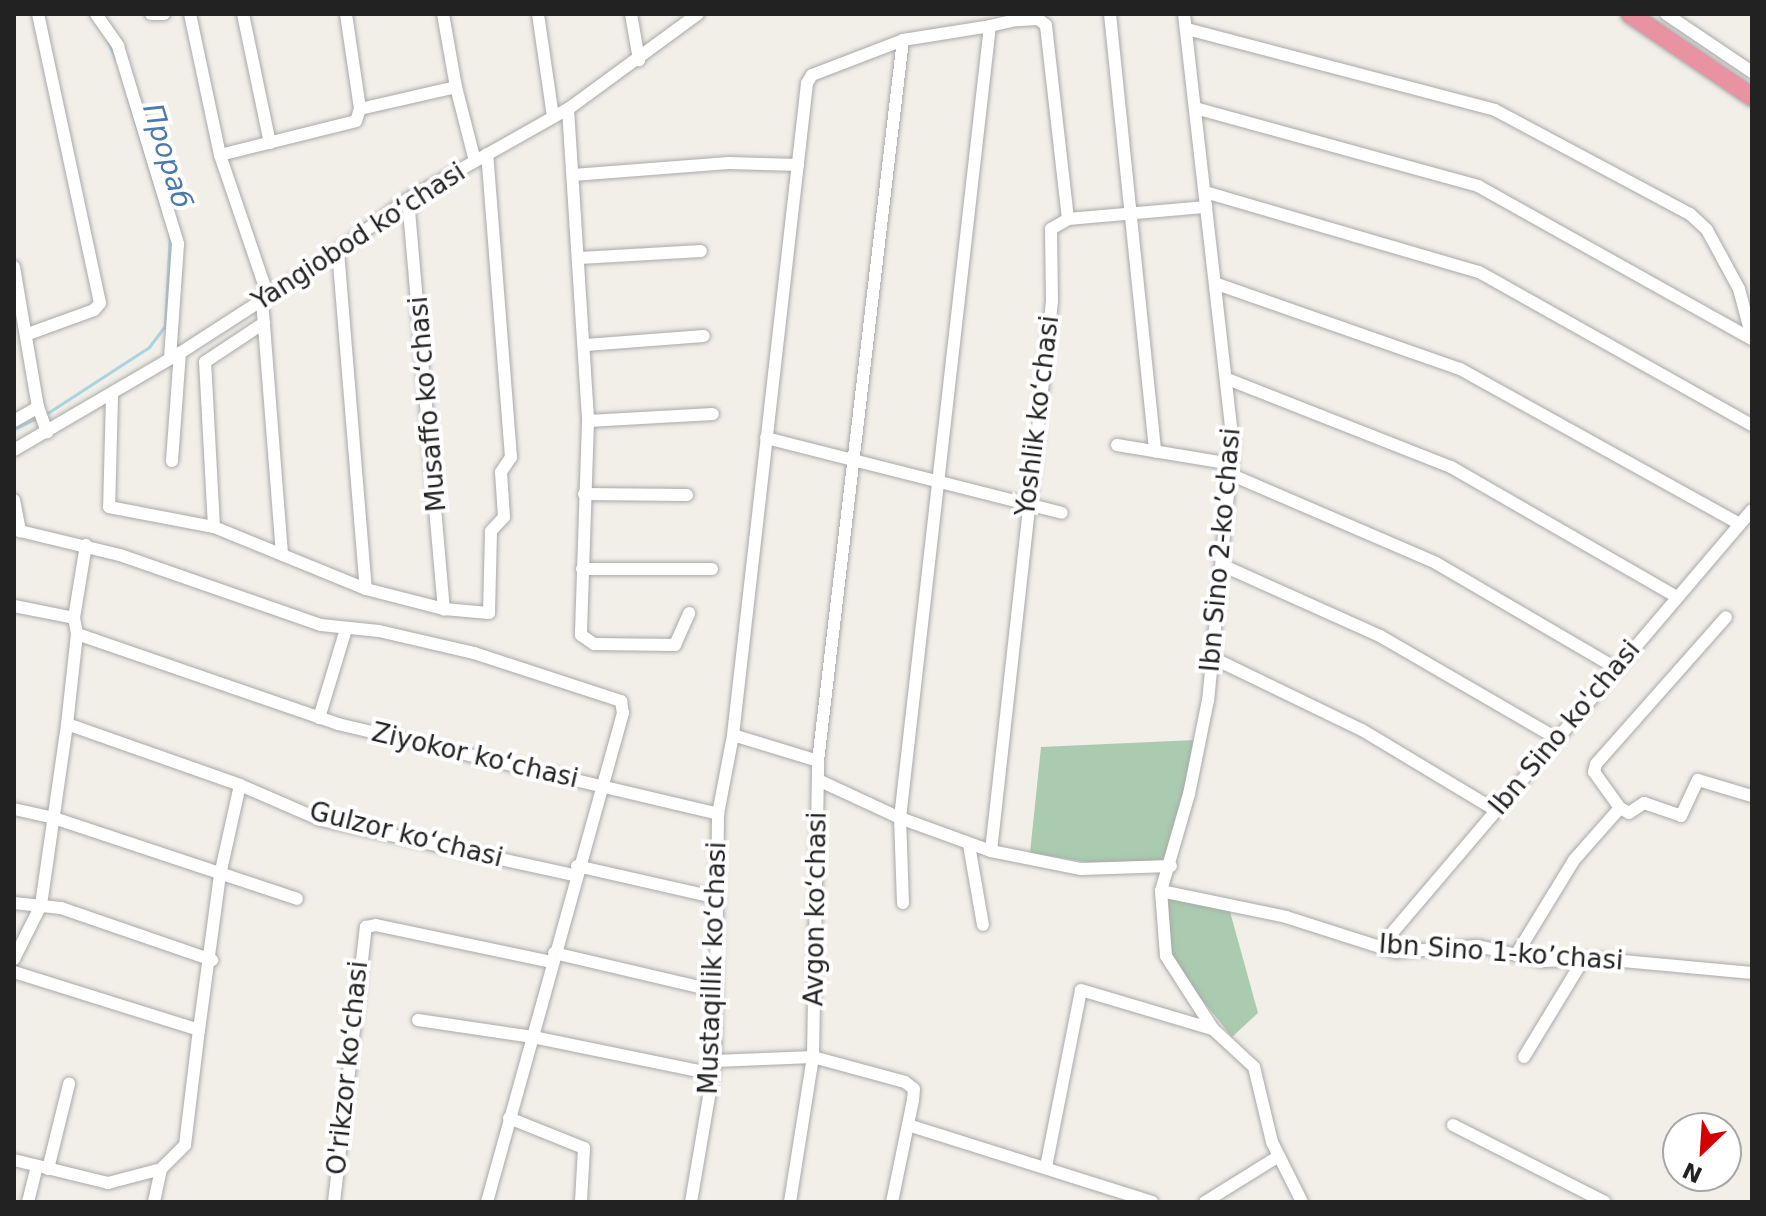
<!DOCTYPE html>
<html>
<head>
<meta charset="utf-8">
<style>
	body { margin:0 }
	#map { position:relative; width:1766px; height:1216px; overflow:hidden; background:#f2efe9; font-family:"DejaVu Sans",sans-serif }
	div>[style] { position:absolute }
	.cemetery>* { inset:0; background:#aacbaf }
	.stream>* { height:3px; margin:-1.5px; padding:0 1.5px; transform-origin:1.5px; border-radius:1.5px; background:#aad3df }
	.roads { filter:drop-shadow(0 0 2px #a9a9a9) drop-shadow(0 0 2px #a9a9a9) }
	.minor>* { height:12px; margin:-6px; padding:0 6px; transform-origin:6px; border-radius:6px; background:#fff }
	.highway>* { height:18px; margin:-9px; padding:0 9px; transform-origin:9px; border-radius:9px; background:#e892a2 }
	span { translate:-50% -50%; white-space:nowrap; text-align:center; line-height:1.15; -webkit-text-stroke:8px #fff; paint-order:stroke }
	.street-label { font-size:26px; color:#222 }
	.water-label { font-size:28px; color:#4a7aab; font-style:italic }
	.frame { position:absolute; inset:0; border:16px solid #222; pointer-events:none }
	.north { position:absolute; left:1662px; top:1112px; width:80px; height:80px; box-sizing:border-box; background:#fff; border:2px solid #a7a7a7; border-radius:50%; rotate:205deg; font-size:22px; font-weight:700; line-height:32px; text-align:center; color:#222 }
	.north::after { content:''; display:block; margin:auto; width:28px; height:36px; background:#d40000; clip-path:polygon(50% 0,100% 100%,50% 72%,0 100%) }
</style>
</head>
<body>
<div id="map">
	<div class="cemetery">
		<i style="clip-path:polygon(1195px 740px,1168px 861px,1087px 862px,1030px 853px,1041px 747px)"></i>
		<i style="clip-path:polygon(1168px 897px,1229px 908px,1258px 1013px,1232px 1037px,1171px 961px)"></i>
	</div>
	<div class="stream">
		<i style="left:108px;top:42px;width:17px;rotate:65deg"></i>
		<i style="left:128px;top:98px;width:120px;rotate:73.1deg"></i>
		<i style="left:46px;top:414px;width:123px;rotate:-33deg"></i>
		<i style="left:149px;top:347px;width:26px;rotate:-53deg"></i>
		<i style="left:165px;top:326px;width:91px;rotate:-86.9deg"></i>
		<i style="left:14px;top:429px;width:28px;rotate:-26deg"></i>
	</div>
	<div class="roads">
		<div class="minor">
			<i style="left:96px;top:14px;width:39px;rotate:55deg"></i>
			<i style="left:118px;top:46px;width:207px;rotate:73.1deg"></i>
			<i style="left:178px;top:244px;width:115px;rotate:94deg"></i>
			<i style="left:151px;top:14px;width:13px"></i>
			<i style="left:190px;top:14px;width:144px;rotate:78deg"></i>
			<i style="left:220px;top:155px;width:149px;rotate:71.2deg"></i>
			<i style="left:243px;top:14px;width:132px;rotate:78.2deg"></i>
			<i style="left:346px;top:14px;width:96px;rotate:81.6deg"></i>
			<i style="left:538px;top:14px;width:104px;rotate:81.7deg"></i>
			<i style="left:631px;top:14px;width:47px;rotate:80.1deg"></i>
			<i style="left:1110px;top:14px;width:440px;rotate:84.1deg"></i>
			<i style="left:1184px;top:14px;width:431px;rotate:83.5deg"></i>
			<i style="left:1233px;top:442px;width:259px;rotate:95.5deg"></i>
			<i style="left:1208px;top:700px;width:96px;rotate:101.4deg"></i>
			<i style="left:1189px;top:794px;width:101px;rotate:106.1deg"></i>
			<i style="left:1161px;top:891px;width:65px;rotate:85.6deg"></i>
			<i style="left:1166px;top:956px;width:87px;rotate:57.2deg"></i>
			<i style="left:1213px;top:1029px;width:56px;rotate:42.8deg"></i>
			<i style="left:1254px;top:1067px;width:77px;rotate:76.5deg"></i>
			<i style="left:1272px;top:1142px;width:67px;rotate:63.4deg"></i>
			<i style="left:1666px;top:14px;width:104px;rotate:34deg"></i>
			<i style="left:1187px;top:29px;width:318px;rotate:14.7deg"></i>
			<i style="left:1495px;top:110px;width:221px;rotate:28.1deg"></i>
			<i style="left:1690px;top:214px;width:23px;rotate:43deg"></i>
			<i style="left:1707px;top:230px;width:67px;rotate:61.5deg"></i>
			<i style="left:1739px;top:289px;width:51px;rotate:75.1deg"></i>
			<i style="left:456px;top:87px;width:76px;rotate:75.6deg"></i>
			<i style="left:1195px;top:108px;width:294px;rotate:15.4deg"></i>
			<i style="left:1478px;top:186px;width:314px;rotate:29.2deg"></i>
			<i style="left:568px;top:109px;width:313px;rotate:86.3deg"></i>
			<i style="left:588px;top:421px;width:214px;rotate:91.9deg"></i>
			<i style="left:581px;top:635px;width:16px;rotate:35deg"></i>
			<i style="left:594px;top:644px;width:81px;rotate:0.7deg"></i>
			<i style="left:675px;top:645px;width:35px;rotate:-66deg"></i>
			<i style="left:220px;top:155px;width:140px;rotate:-14deg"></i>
			<i style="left:356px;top:121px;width:13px;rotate:-72deg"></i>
			<i style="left:360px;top:109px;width:98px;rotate:-12.9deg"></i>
			<i style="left:456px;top:87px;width:74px;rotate:-100.1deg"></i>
			<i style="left:573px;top:175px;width:156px;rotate:-4.4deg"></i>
			<i style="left:729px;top:163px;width:69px;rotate:1.7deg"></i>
			<i style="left:1205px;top:192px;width:285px;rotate:16.3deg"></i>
			<i style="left:1479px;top:272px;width:313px;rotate:29.3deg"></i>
			<i style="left:408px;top:199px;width:412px;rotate:85deg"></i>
			<i style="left:1068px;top:219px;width:139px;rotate:-5deg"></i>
			<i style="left:338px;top:251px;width:339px;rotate:85.3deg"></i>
			<i style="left:580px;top:258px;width:121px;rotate:-3.3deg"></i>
			<i style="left:14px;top:267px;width:142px;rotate:80.3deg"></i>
			<i style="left:38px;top:407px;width:27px;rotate:70deg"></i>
			<i style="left:1217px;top:284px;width:257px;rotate:19.3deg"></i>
			<i style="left:1460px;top:369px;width:320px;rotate:29deg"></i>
			<i style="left:262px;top:300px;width:255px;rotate:85.5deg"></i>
			<i style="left:28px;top:334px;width:70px;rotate:-20deg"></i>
			<i style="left:94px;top:310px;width:9px;rotate:-49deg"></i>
			<i style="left:100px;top:303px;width:296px;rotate:-102.1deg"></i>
			<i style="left:586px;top:345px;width:118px;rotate:-4.4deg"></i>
			<i style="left:1230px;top:380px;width:238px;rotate:21.5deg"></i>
			<i style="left:1451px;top:467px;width:261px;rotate:29.9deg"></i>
			<i style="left:112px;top:396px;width:111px;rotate:91.5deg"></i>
			<i style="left:109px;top:507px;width:107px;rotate:10.8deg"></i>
			<i style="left:214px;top:527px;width:164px;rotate:22.2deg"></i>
			<i style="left:366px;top:589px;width:81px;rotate:14.4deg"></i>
			<i style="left:444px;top:609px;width:45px;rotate:5.1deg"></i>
			<i style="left:489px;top:613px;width:82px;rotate:-88.6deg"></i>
			<i style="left:491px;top:531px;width:19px;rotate:-47deg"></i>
			<i style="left:504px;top:517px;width:45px;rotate:-93.8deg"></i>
			<i style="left:501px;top:472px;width:18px;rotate:-56deg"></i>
			<i style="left:511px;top:457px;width:304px;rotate:-94.5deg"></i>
			<i style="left:14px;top:421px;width:28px;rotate:-30deg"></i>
			<i style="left:588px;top:421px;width:125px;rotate:-3.2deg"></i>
			<i style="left:766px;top:438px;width:305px;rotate:14.2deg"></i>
			<i style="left:1117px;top:445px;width:117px;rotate:9.4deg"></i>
			<i style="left:14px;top:450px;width:192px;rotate:-30.3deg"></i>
			<i style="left:180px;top:353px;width:188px;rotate:-32.8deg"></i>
			<i style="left:338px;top:251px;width:87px;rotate:-36.6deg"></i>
			<i style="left:408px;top:199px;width:184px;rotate:-29.4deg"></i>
			<i style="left:568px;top:109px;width:161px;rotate:-36.2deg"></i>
			<i style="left:172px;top:461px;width:108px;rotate:-85.8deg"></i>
			<i style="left:1232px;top:475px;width:222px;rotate:23.3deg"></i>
			<i style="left:1436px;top:563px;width:208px;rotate:30.3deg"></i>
			<i style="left:584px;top:494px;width:103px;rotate:0.6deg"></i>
			<i style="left:14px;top:500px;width:32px;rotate:79deg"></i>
			<i style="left:20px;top:531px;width:103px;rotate:13.5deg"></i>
			<i style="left:120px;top:555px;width:213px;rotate:19.2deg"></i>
			<i style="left:321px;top:625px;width:58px;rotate:5.9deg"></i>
			<i style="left:379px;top:631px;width:98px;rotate:13deg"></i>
			<i style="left:474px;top:653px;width:155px;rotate:18.1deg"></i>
			<i style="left:621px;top:701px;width:12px;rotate:81deg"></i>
			<i style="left:623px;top:713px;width:508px;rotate:105.54deg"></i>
			<i style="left:214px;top:527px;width:165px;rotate:-93.1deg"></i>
			<i style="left:205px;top:362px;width:71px;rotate:-33.5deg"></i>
			<i style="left:1224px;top:566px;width:171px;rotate:24.2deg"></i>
			<i style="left:1380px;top:636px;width:203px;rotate:30.1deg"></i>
			<i style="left:582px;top:569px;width:130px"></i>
			<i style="left:14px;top:606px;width:61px;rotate:11.3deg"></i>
			<i style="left:74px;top:618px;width:16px;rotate:79deg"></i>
			<i style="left:77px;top:634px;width:91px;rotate:96.3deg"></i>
			<i style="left:74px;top:618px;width:74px;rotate:-80.7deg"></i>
			<i style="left:77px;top:634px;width:276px;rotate:19deg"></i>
			<i style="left:338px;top:724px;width:391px;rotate:13.3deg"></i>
			<i style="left:1213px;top:658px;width:165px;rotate:25.8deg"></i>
			<i style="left:1362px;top:730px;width:155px;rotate:31deg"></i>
			<i style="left:319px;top:718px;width:93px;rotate:-73.1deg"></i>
			<i style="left:733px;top:735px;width:89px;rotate:17deg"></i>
			<i style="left:818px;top:780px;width:90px;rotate:24.9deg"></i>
			<i style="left:900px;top:818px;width:97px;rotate:19.9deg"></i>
			<i style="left:991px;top:851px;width:92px;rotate:11.3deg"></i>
			<i style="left:1081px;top:869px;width:90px;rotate:-1.9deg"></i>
			<i style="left:1620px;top:808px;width:10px;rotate:29deg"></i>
			<i style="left:1629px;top:813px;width:18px;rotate:-34deg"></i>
			<i style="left:1644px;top:803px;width:39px;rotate:19deg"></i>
			<i style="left:1681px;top:816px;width:40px;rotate:-65deg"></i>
			<i style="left:1698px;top:780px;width:56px;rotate:16.5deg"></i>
			<i style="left:14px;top:809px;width:41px;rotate:12.7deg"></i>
			<i style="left:54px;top:818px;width:256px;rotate:18.4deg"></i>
			<i style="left:969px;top:845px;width:81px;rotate:80.1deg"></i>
			<i style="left:991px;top:851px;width:553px;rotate:-83.67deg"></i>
			<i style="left:1052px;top:301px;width:72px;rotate:-90.8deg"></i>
			<i style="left:1051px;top:229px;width:20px;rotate:-30deg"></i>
			<i style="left:1068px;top:219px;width:195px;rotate:-96.5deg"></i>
			<i style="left:1046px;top:25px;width:10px;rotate:-143deg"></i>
			<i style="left:1038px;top:19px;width:22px;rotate:177deg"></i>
			<i style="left:577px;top:866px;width:145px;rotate:12.8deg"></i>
			<i style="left:1161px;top:891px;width:128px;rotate:11.7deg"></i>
			<i style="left:1286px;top:917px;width:115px;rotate:17.7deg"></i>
			<i style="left:1396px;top:952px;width:82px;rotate:-4.2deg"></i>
			<i style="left:1478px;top:946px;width:67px;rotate:13deg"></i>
			<i style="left:1543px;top:961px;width:58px;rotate:-2deg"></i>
			<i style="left:1601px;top:959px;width:152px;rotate:5.3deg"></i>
			<i style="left:14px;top:903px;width:47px;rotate:6.1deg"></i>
			<i style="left:61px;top:908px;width:160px;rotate:19deg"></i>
			<i style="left:903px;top:903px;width:85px;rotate:-92deg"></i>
			<i style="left:900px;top:818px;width:797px;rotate:-83.52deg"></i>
			<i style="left:1385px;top:949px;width:17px;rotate:-66deg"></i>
			<i style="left:1392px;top:933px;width:555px;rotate:-49.6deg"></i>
			<i style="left:554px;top:953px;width:166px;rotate:13.2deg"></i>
			<i style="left:1516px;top:955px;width:111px;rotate:-58.6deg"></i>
			<i style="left:1574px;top:860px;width:69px;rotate:-48.5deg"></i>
			<i style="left:1620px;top:808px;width:44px;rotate:-125.8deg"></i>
			<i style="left:1594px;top:772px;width:8px;rotate:-76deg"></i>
			<i style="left:1596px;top:764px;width:196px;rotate:-48.5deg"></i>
			<i style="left:14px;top:959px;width:60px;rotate:-63.4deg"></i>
			<i style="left:41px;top:905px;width:183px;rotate:-81.8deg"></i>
			<i style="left:67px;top:724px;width:183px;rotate:19.4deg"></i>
			<i style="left:240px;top:785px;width:88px;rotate:23.4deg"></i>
			<i style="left:321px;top:820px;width:259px;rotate:12.3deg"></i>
			<i style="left:14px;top:972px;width:194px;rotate:17.4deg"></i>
			<i style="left:199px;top:1030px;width:156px;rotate:-82.3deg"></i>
			<i style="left:220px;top:875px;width:92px;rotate:-77.5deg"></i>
			<i style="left:418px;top:1020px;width:116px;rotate:8.4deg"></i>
			<i style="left:533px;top:1037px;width:184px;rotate:11.6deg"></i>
			<i style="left:1524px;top:1057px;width:114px;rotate:-58.7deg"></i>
			<i style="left:715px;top:1061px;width:98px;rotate:-2.3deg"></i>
			<i style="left:813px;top:1057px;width:95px;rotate:15.2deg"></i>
			<i style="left:905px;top:1082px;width:11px;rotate:38deg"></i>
			<i style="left:914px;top:1089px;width:11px;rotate:95deg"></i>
			<i style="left:913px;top:1100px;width:104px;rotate:101.6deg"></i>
			<i style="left:509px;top:1118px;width:81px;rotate:21.8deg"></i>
			<i style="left:584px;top:1148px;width:54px;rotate:93.2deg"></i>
			<i style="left:908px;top:1125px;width:256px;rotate:17.5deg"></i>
			<i style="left:1453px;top:1125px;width:170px;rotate:26.9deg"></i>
			<i style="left:14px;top:1160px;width:97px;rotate:13.7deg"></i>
			<i style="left:108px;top:1183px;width:55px;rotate:-14.8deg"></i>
			<i style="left:161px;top:1169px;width:34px;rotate:102deg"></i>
			<i style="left:1046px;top:1167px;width:180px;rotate:-78.8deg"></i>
			<i style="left:1081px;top:990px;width:137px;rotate:16.6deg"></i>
			<i style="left:48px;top:1169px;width:88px;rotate:-76.1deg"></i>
			<i style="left:161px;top:1169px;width:34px;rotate:-45deg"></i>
			<i style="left:185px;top:1145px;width:116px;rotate:-83.1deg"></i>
			<i style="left:28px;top:1202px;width:37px;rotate:-76deg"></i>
			<i style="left:334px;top:1202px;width:277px;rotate:-83.4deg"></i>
			<i style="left:366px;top:927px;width:10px;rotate:-11deg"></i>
			<i style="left:376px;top:925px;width:179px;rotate:11.9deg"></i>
			<i style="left:691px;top:1202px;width:143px;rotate:-80.3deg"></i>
			<i style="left:715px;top:1061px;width:247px;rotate:-89.3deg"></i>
			<i style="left:718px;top:814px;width:80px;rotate:-79.2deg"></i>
			<i style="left:733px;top:735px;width:656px;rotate:-83.52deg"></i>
			<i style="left:807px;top:83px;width:9px;rotate:-58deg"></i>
			<i style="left:812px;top:75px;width:97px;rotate:-21deg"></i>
			<i style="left:903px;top:40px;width:88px;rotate:-9.1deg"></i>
			<i style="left:990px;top:26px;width:27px;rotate:-13deg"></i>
			<i style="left:1016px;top:20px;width:6px;rotate:-90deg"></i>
			<i style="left:790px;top:1202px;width:147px;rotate:-81deg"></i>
			<i style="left:813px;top:1057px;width:296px;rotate:-89deg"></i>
			<i style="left:818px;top:761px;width:726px;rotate:-83.28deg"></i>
			<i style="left:1205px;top:1202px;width:87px;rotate:-31.9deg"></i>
		</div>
		<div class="highway">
			<i style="left:1630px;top:14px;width:148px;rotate:34.2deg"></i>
		</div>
	</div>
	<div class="street-label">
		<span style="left:359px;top:237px;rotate:-33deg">Yangiobod koʻchasi</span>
		<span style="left:428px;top:404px;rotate:-95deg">Musaffo koʻchasi</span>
		<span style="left:1038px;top:416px;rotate:-83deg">Yoshlik koʻchasi</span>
		<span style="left:1221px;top:550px;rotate:-85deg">Ibn Sino 2-koʼchasi</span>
		<span style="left:1565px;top:728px;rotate:-50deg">Ibn Sino ko'chasi</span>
		<span style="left:475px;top:756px;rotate:13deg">Ziyokor koʻchasi</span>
		<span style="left:406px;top:835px;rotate:14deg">Gulzor koʻchasi</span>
		<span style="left:816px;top:909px;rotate:-89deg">Avgon koʻchasi</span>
		<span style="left:1501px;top:953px;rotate:4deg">Ibn Sino 1-koʼchasi</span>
		<span style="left:713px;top:968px;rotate:-88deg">Mustaqillik koʻchasi</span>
		<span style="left:348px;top:1068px;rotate:-84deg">O'rikzor koʻchasi</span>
	</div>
	<div class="water-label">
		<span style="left:167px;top:156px;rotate:73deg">Прораб</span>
	</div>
	<div class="frame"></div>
	<div class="north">N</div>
</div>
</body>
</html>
